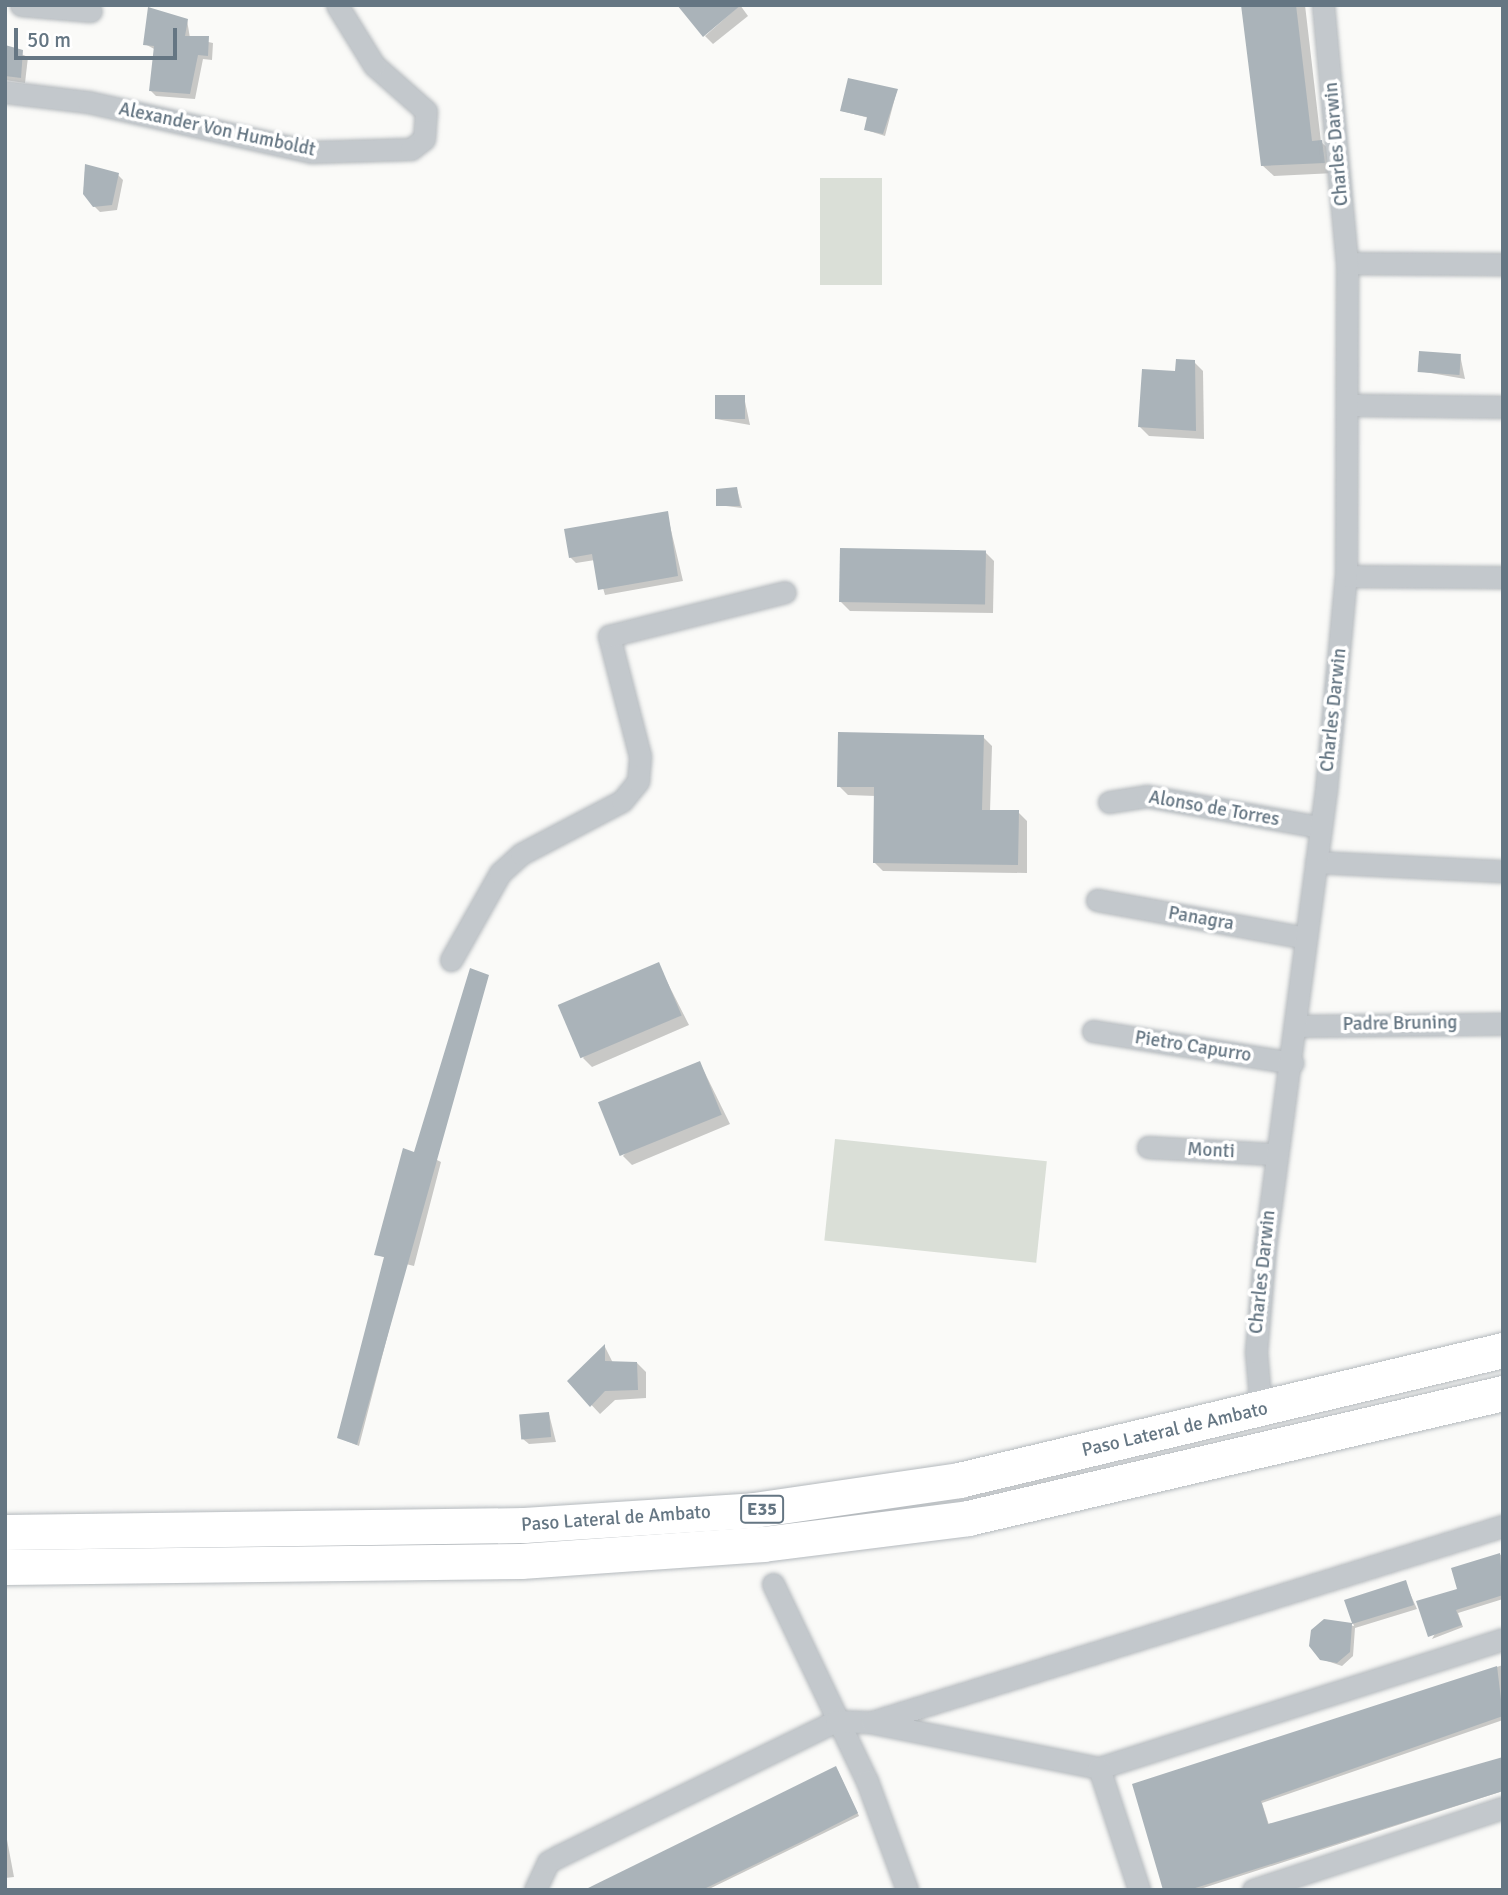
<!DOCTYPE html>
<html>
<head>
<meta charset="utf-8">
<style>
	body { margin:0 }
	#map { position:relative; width:1508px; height:1895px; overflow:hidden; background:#fafaf8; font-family:Signika,sans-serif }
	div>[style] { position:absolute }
	.green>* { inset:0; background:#dadfd7; transform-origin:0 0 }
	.shadow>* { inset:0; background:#0003 }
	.building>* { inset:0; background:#aab3b9; transform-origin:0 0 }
	.roads { filter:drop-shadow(0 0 2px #b4b9bd) drop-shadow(0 0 2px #b4b9bd) }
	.minor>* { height:21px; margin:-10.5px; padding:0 10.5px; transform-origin:10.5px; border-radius:10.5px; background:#c3c8cc }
	.trunk>* { height:35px; margin:-17.5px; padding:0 17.5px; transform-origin:17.5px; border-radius:17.5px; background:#fff }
	span { translate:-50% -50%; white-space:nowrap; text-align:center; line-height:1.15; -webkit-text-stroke:7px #fff; paint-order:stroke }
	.shield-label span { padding:2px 5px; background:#fff; border:2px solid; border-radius:5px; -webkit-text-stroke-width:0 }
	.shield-label { font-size:18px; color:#657683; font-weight:700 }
	.street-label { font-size:19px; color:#657683 }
	.frame { position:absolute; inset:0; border:7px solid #657683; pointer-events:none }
	.scale { position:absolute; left:14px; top:28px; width:163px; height:32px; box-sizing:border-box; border:4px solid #657683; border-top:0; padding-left:9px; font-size:21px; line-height:24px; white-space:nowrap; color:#657683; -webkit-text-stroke:5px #fff; paint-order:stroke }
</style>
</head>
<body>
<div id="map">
	<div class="green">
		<i style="left:820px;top:178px;width:62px;height:107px"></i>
		<i style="left:835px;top:1139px;width:213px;height:102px;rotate:6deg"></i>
	</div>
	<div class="shadow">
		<i style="clip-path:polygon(740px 5px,748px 16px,713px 44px,705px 36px)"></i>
		<i style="clip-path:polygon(1243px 5px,1305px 5px,1321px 142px,1333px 153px,1335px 173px,1274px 176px,1262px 165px)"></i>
		<i style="clip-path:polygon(187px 20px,190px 38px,213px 43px,212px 60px,203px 59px,195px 99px,156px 96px,151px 91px,156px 50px,145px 44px)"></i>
		<i style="clip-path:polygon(5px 47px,28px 57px,25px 83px,5px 80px)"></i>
		<i style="clip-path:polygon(897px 90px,885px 136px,866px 130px,869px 118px,842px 111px)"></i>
		<i style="clip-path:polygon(118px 175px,123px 180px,117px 210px,100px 212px,94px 206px)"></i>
		<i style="clip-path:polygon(1460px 355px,1465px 379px,1419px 371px)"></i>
		<i style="clip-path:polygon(1194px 362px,1203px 371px,1204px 439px,1149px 436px,1140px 427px,1177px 373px)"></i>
		<i style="clip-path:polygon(744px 397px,750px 425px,716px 419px)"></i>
		<i style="clip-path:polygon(737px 489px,742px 508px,718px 505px)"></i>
		<i style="clip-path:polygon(667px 513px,683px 581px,605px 595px,595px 560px,576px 563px,570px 557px)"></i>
		<i style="clip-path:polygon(985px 552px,994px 561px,993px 613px,850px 611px,841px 602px)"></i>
		<i style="clip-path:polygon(983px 737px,992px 746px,990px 812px,1018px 812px,1027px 821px,1027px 873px,883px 871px,874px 862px,876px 796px,848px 795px,839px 786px)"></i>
		<i style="clip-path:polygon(658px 964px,689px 1025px,592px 1067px,583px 1058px)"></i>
		<i style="clip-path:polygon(488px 976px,435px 1159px,441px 1162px,414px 1266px,406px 1264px,359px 1446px,342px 1439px,386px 1258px,376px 1254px)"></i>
		<i style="clip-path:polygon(700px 1063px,730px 1124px,632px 1165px,623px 1156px)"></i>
		<i style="clip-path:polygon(605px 1347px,613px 1363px,637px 1363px,646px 1372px,646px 1398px,615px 1400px,600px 1414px,569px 1381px)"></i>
		<i style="clip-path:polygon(549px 1414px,556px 1442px,529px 1444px,523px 1439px)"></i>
		<i style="clip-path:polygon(1503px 1554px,1503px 1599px,1458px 1613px,1463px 1627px,1432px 1639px,1459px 1590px,1453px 1569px)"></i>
		<i style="clip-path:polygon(1405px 1582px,1417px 1609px,1355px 1628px,1353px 1656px,1342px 1666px,1321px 1659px,1324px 1621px,1354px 1626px,1346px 1601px)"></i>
		<i style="clip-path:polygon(1503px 1665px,1503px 1720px,1262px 1803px,1269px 1825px,1503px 1791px,1197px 1890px,1165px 1890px,1134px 1785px)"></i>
		<i style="clip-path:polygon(838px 1771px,859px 1816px,707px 1890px,588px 1890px)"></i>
		<i style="clip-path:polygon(5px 1829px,14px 1877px,5px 1878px)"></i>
	</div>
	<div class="building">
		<i style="clip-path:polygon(677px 5px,741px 5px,703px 37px)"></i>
		<i style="clip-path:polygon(1241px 5px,1296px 5px,1312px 141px,1322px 140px,1325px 163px,1261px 166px)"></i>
		<i style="clip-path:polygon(148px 7px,188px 19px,185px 36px,209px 36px,208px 56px,198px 55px,190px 94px,149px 91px,154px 46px,143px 45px)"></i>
		<i style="clip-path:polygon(5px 45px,23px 50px,21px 78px,5px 76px)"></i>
		<i style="clip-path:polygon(848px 78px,898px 89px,883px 134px,864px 130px,867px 117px,840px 111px)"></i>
		<i style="clip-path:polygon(85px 164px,119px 173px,112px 205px,93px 207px,83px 194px)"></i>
		<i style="left:1419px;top:351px;width:42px;height:21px;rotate:4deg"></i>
		<i style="clip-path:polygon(1176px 359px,1195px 360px,1196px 431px,1138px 427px,1142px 369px,1175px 371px)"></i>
		<i style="left:715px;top:395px;width:30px;height:24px"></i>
		<i style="clip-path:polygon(737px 487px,740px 506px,716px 506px,716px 489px)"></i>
		<i style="clip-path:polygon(668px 511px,678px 576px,598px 590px,592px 554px,569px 558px,564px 529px)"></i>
		<i style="left:840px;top:548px;width:146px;height:54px;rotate:1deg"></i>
		<i style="clip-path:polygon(838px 732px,984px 735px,982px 810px,1019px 810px,1018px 865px,873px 863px,874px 787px,837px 787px)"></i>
		<i style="left:659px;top:962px;width:58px;height:110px;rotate:67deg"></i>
		<i style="clip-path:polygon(470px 968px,489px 975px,357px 1445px,337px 1438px,384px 1257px,374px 1255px,403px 1148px,414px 1152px)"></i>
		<i style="left:700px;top:1061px;width:58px;height:110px;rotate:68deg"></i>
		<i style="clip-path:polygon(605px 1344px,605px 1361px,637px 1362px,638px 1390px,605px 1391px,590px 1407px,567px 1381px)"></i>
		<i style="left:549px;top:1412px;width:25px;height:30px;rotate:85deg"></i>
		<i style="clip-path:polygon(1500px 1553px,1503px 1595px,1456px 1610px,1462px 1625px,1428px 1637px,1416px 1601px,1457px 1589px,1451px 1568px)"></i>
		<i style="clip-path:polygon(1406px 1580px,1414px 1605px,1352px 1624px,1350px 1652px,1337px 1663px,1320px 1660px,1309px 1646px,1311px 1630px,1324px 1619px,1352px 1623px,1344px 1600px)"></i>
		<i style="clip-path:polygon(1497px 1666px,1503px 1716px,1261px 1801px,1268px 1824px,1503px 1757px,1503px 1791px,1189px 1890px,1163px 1890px,1132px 1784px)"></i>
		<i style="clip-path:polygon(836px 1766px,858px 1813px,805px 1840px,702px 1890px,584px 1890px)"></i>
	</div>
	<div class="roads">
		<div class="minor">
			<i style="left:21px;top:5px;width:70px;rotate:4.9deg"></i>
			<i style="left:5px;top:92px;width:84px;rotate:6.9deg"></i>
			<i style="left:88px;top:102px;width:229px;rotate:12.6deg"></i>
			<i style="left:311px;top:152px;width:100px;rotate:-1.7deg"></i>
			<i style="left:411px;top:149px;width:16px;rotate:-38deg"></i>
			<i style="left:424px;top:139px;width:28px;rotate:-86deg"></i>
			<i style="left:426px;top:111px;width:69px;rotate:-138.5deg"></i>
			<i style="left:374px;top:65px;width:70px;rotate:-121.7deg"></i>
			<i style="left:1347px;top:263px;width:156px;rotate:0.4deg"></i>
			<i style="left:1350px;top:405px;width:153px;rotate:0.7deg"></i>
			<i style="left:1346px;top:576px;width:157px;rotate:0.4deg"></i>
			<i style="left:1109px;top:802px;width:38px;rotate:-9deg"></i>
			<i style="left:1147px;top:796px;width:175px;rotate:10.2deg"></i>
			<i style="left:1316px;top:862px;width:187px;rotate:2.8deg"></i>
			<i style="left:1097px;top:900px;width:212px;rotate:10.3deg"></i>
			<i style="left:451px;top:960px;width:100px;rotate:-60.6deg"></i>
			<i style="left:500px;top:873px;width:28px;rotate:-42deg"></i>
			<i style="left:521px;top:854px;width:114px;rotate:-27.7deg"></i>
			<i style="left:622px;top:801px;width:26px;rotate:-51deg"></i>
			<i style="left:638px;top:781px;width:25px;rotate:-85deg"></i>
			<i style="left:640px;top:756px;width:124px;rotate:-104.5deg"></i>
			<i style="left:609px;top:636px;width:181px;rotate:-14deg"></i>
			<i style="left:1297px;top:1026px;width:206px;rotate:-0.6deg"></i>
			<i style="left:1093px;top:1031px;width:202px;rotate:9.1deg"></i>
			<i style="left:1148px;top:1147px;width:127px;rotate:3.2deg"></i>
			<i style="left:1261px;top:1410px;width:58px;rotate:-94.9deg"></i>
			<i style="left:1256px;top:1352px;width:105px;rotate:-85.1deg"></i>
			<i style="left:1265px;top:1247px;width:461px;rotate:-82.4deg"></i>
			<i style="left:1326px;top:790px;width:215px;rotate:-84.7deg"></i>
			<i style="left:1346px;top:576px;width:313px;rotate:-89.8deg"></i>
			<i style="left:1347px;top:263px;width:259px;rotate:-95.3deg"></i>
			<i style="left:773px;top:1584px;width:218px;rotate:64.5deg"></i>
			<i style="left:867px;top:1781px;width:116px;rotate:69.8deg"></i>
			<i style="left:874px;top:1723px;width:229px;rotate:11.3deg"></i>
			<i style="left:1099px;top:1768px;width:424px;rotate:-17.7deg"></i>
			<i style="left:1099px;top:1768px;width:128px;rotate:71.8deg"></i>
			<i style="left:535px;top:1890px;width:31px;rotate:-65deg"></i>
			<i style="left:548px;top:1862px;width:13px;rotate:-29deg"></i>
			<i style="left:559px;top:1856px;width:308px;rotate:-26deg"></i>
			<i style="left:836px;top:1721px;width:36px;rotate:2deg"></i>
			<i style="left:872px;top:1722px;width:661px;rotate:-17.26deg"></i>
			<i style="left:1253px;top:1890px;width:263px;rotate:-18.2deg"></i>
		</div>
		<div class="trunk">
			<i style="left:5px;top:1532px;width:519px;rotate:-0.77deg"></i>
			<i style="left:524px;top:1525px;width:230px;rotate:-3.7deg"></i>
			<i style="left:754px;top:1510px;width:207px;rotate:-8.3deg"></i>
			<i style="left:959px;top:1480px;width:559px;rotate:-13.44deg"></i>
			<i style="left:5px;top:1567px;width:516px;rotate:-0.67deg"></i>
			<i style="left:521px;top:1561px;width:243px;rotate:-4deg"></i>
			<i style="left:763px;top:1544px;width:207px;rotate:-7.2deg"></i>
			<i style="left:968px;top:1518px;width:549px;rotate:-13.15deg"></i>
		</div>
	</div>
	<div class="shield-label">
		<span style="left:762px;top:1509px">E35</span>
	</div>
	<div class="street-label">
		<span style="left:217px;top:130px;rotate:12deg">Alexander Von Humboldt</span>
		<span style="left:1337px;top:144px;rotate:-95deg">Charles Darwin</span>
		<span style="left:1334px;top:710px;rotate:-84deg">Charles Darwin</span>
		<span style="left:1214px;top:809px;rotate:10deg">Alonso de Torres</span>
		<span style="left:1201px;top:919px;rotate:10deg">Panagra</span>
		<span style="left:1400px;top:1024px;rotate:-1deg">Padre Bruning</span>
		<span style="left:1193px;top:1047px;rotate:9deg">Pietro Capurro</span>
		<span style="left:1211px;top:1151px;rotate:3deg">Monti</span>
		<span style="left:1263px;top:1272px;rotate:-84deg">Charles Darwin</span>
		<span style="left:1175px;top:1430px;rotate:-13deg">Paso Lateral de Ambato</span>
		<span style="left:616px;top:1519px;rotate:-4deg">Paso Lateral de Ambato</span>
	</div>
	<div class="frame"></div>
	<div class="scale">50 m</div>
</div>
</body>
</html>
